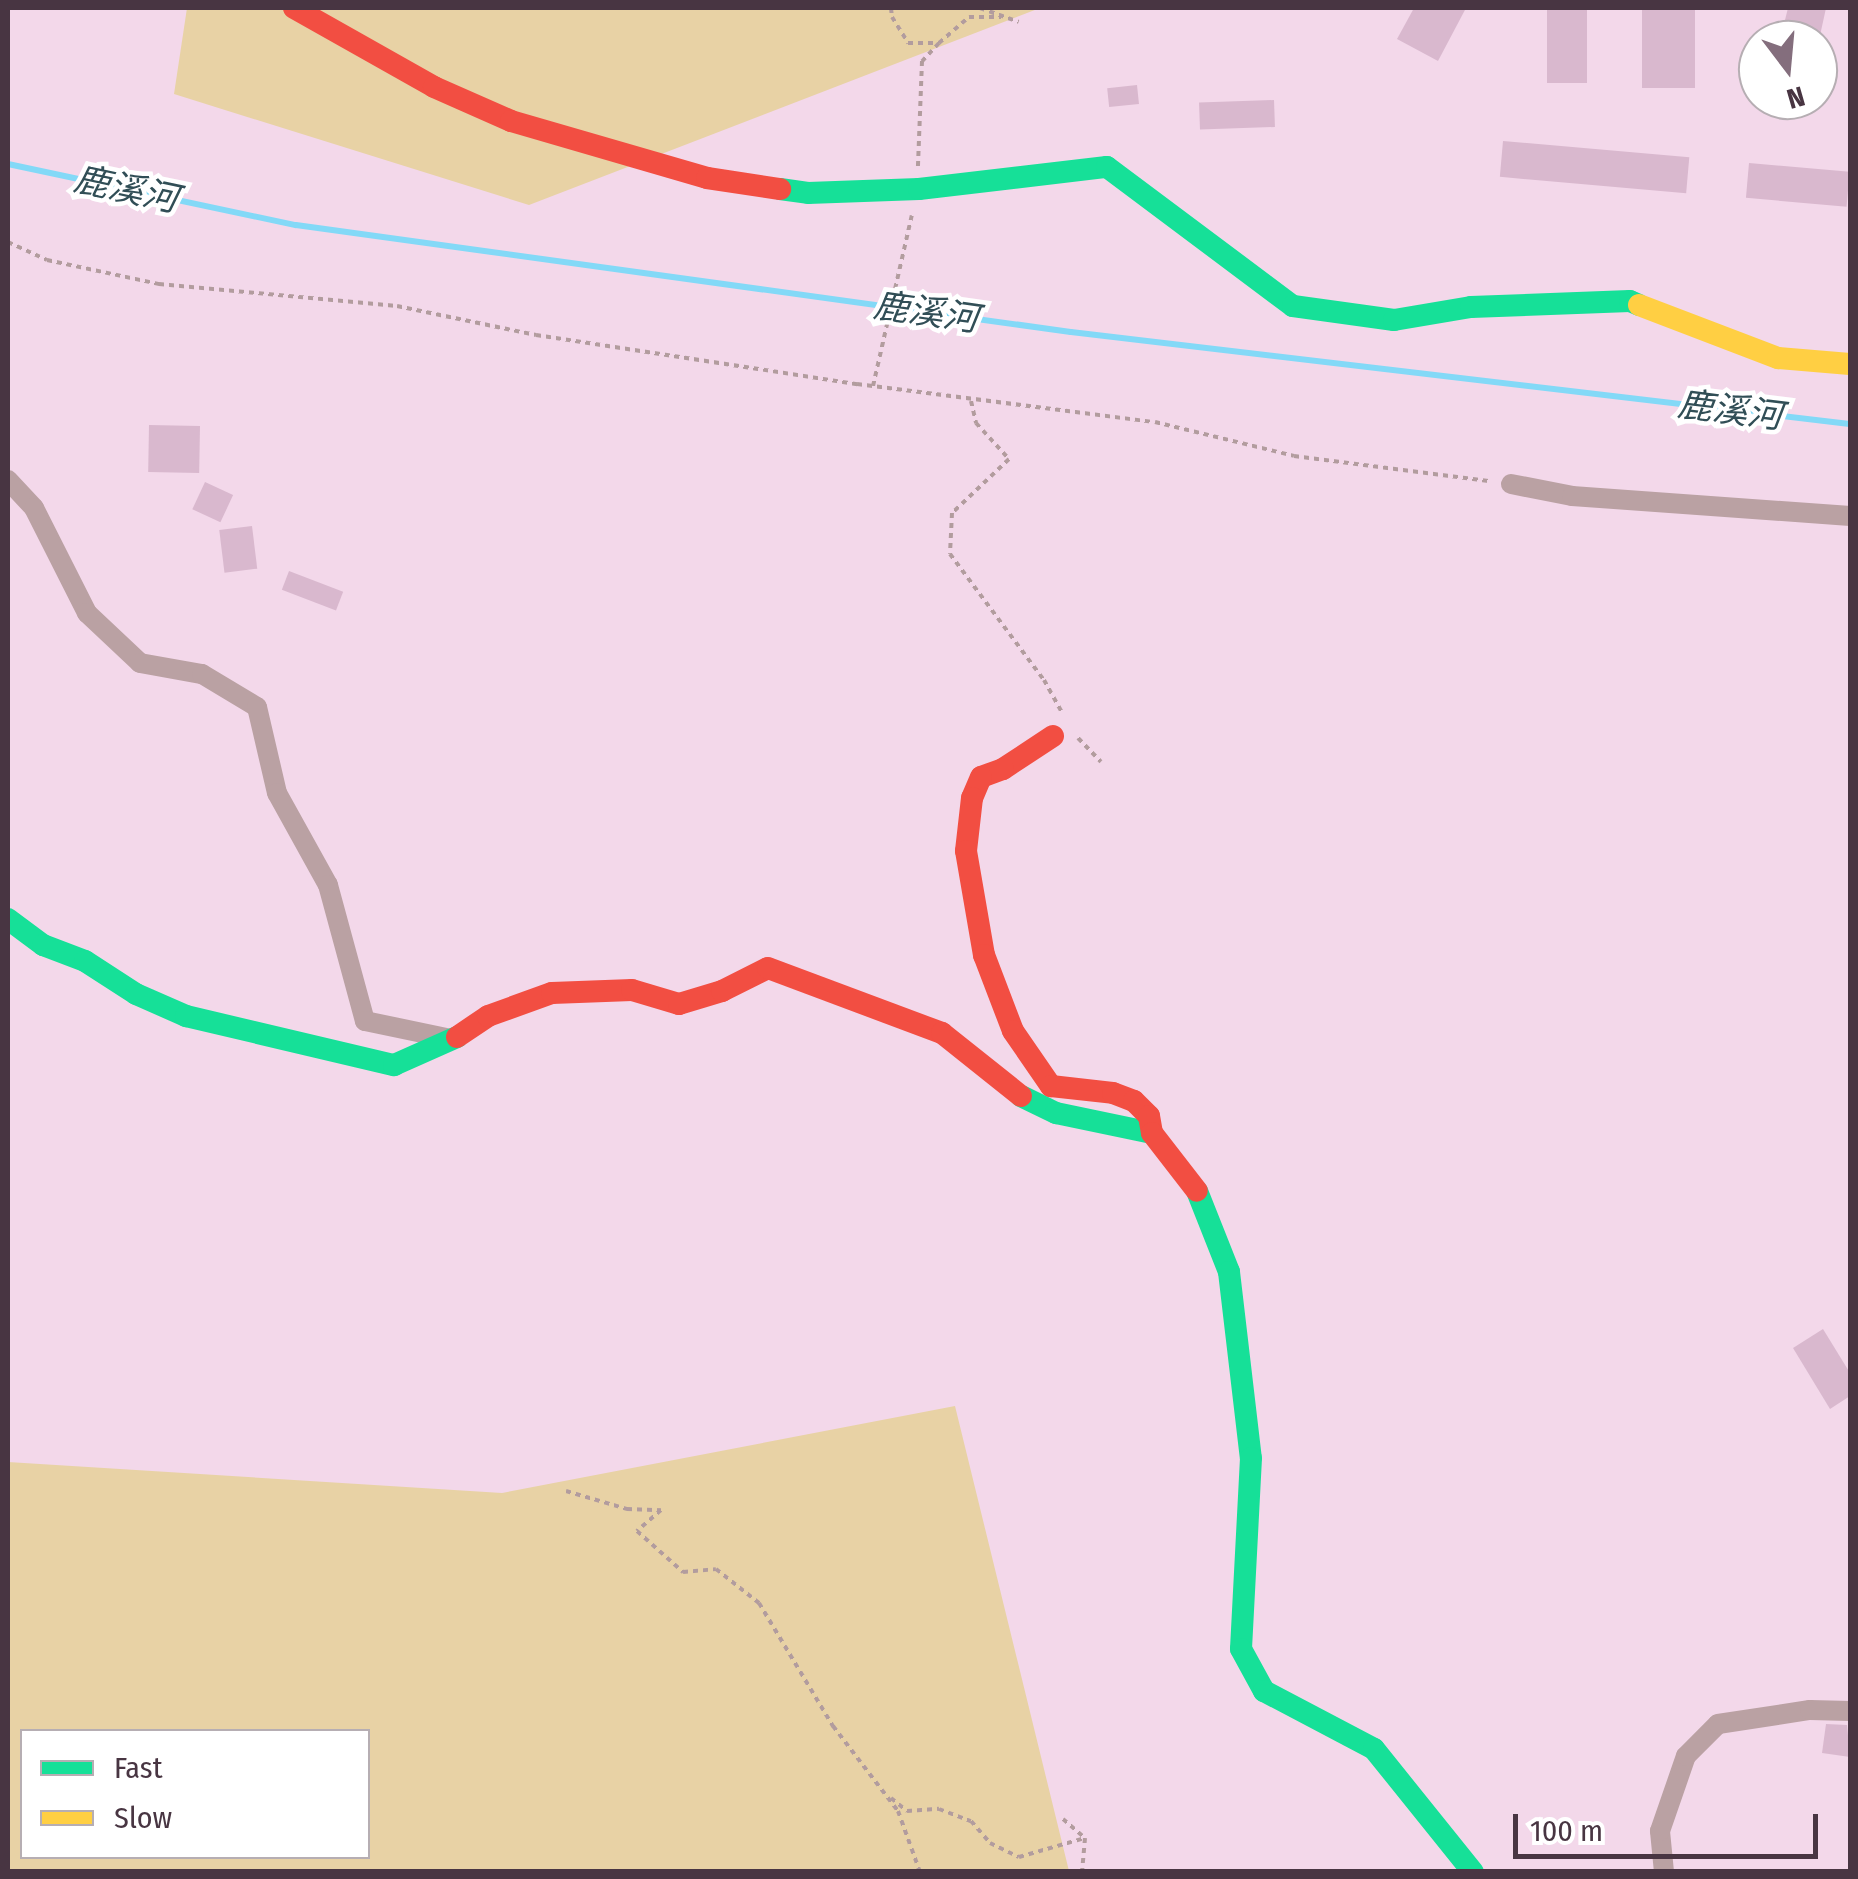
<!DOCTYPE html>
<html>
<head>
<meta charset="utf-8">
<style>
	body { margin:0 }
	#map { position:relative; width:1858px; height:1879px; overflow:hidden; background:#f3d8ea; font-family:"Fira Sans Condensed","Noto Sans SC",sans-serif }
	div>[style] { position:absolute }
	.green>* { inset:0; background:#e8d2a5 }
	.stream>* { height:6px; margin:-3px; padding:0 3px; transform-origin:3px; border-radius:3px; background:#83d9f7 }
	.building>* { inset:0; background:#d9b8ce; transform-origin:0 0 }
	.path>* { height:4px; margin-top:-2px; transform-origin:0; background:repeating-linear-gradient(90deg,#b29c9e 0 5px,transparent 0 10px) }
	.street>* { height:20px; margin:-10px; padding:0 10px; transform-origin:10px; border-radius:10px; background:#baa1a3 }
	.fast>* { height:22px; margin:-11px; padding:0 11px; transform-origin:11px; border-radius:11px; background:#16e098 }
	.slow>* { height:22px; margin:-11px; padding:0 11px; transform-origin:11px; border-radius:11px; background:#ffcf43 }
	.jam>* { height:22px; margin:-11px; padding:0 11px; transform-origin:11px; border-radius:11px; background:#f24e42 }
	span { translate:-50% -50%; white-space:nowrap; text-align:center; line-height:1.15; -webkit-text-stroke:9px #fff; paint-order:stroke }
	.water-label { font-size:35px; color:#314e56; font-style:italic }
	.frame { position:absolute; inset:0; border:10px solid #483542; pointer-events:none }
	.legend { position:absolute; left:20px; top:1729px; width:350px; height:130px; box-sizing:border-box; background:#fff; border:2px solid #b6aeb3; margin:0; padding:12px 18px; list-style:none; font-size:30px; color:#483542 }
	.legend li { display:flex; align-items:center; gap:20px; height:50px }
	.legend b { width:50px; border:2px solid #b6aeb3 }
	.north { position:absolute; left:1738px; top:20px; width:100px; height:100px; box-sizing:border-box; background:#fff; border:2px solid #b6aeb3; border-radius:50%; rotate:164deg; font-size:28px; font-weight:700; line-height:40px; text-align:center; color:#483542 }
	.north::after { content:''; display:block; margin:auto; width:35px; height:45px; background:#846e7d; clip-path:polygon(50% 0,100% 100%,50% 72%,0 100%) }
	.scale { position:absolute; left:1513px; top:1814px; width:305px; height:45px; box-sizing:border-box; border:5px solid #483542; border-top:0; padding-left:12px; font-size:30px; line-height:35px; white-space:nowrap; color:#483542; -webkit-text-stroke:8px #fff; paint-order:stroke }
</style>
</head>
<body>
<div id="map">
	<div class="green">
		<i style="clip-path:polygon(187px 8px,1040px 8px,529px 205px,174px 94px)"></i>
		<i style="clip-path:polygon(evenodd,955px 1406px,1069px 1871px,8px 1871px,8px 1462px,502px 1493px,955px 1406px,22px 1732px,368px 1732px,368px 1856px,22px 1856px,22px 1732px)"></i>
	</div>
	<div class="stream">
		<i style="left:8px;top:164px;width:294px;rotate:12deg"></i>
		<i style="left:296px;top:225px;width:782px;rotate:7.86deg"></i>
		<i style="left:1071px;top:332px;width:784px;rotate:6.74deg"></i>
	</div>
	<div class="building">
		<i style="clip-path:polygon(1414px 8px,1466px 8px,1438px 61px,1397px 39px)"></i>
		<i style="left:1547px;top:8px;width:40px;height:75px"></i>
		<i style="left:1642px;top:8px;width:53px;height:80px"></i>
		<i style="clip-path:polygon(1788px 8px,1826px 8px,1819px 40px,1780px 40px)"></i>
		<i style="left:1137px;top:85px;width:19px;height:30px;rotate:84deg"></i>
		<i style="left:1274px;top:100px;width:27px;height:75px;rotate:88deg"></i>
		<i style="left:1503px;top:141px;width:187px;height:36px;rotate:5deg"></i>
		<i style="left:1749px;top:163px;width:101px;height:35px;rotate:5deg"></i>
		<i style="left:200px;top:426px;width:47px;height:51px;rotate:91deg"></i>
		<i style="left:205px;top:482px;width:31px;height:30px;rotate:25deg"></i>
		<i style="left:252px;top:526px;width:43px;height:33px;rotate:83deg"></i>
		<i style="left:289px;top:571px;width:58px;height:20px;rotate:21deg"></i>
		<i style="clip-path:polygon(1823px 1329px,1850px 1373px,1850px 1396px,1830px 1409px,1793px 1348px)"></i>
		<i style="clip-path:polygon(1826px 1724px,1847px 1725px,1850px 1757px,1822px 1753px)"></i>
	</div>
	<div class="path">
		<i style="left:891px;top:8px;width:9px;rotate:84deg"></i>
		<i style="left:892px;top:17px;width:31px;rotate:58deg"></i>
		<i style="left:908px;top:43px;width:31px"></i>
		<i style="left:939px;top:43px;width:25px;rotate:133deg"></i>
		<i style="left:922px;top:61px;width:106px;rotate:92.2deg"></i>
		<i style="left:980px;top:8px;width:41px;rotate:19.7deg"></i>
		<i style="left:939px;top:43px;width:40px;rotate:-41deg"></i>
		<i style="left:969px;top:17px;width:32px"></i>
		<i style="left:8px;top:242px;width:43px;rotate:24.8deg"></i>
		<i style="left:47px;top:260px;width:115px;rotate:12.1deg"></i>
		<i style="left:159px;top:284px;width:239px;rotate:5.3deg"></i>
		<i style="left:397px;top:306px;width:142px;rotate:11.8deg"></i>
		<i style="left:536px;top:335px;width:325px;rotate:8.7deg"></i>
		<i style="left:857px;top:384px;width:300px;rotate:7.3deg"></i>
		<i style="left:1155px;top:422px;width:143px;rotate:13.7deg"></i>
		<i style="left:1294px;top:456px;width:198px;rotate:7.3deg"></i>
		<i style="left:873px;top:386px;width:175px;rotate:-77.2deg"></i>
		<i style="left:971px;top:401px;width:23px;rotate:77deg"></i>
		<i style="left:976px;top:423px;width:49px;rotate:47.5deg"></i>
		<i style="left:1009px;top:459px;width:79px;rotate:136.5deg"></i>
		<i style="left:952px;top:513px;width:41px;rotate:92.8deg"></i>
		<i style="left:950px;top:554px;width:157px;rotate:53.3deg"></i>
		<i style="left:1044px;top:680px;width:38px;rotate:61deg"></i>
		<i style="left:1078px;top:738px;width:33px;rotate:46deg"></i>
		<i style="left:566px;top:1491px;width:64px;rotate:16.4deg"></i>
		<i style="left:627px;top:1509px;width:34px;rotate:2deg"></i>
		<i style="left:661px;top:1510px;width:32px;rotate:139deg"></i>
		<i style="left:637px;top:1531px;width:62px;rotate:41.7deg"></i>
		<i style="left:683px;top:1572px;width:33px;rotate:-5deg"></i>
		<i style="left:716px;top:1569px;width:55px;rotate:38.3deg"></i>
		<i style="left:759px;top:1603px;width:144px;rotate:59deg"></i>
		<i style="left:833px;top:1726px;width:107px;rotate:52.6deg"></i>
		<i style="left:898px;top:1811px;width:65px;rotate:70.2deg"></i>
		<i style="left:891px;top:1798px;width:21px;rotate:39deg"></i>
		<i style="left:907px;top:1811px;width:32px;rotate:-4deg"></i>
		<i style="left:939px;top:1809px;width:34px;rotate:21deg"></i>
		<i style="left:971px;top:1821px;width:29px;rotate:49deg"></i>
		<i style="left:990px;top:1843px;width:32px;rotate:26deg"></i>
		<i style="left:1019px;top:1857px;width:69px;rotate:-16.1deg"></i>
		<i style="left:1063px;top:1819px;width:29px;rotate:41deg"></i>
		<i style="left:1085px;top:1838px;width:34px;rotate:95deg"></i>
	</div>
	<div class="street">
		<i style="left:8px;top:480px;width:38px;rotate:47deg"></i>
		<i style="left:34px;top:508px;width:118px;rotate:63.2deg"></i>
		<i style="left:87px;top:613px;width:73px;rotate:43.3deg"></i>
		<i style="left:140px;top:663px;width:63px;rotate:10.1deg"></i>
		<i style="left:202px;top:674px;width:64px;rotate:31deg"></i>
		<i style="left:257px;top:707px;width:88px;rotate:76.9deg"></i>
		<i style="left:277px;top:793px;width:105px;rotate:61deg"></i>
		<i style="left:328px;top:885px;width:141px;rotate:74.8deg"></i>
		<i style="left:365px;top:1021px;width:88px;rotate:11.8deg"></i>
		<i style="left:1511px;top:484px;width:62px;rotate:11.1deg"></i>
		<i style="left:1572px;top:496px;width:279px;rotate:4.1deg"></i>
		<i style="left:1664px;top:1872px;width:41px;rotate:-95.6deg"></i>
		<i style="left:1660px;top:1831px;width:79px;rotate:-70.9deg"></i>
		<i style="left:1686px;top:1756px;width:45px;rotate:-45deg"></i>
		<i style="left:1718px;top:1724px;width:93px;rotate:-8.7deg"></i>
		<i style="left:1810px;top:1710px;width:40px;rotate:1.4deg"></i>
	</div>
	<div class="fast">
		<i style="left:780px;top:189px;width:28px;rotate:8deg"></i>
		<i style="left:808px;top:193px;width:111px;rotate:-2.1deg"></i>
		<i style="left:919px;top:189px;width:189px;rotate:-6.7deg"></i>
		<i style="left:1107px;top:167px;width:232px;rotate:36.8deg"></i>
		<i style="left:1293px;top:306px;width:102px;rotate:7.9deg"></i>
		<i style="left:1394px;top:320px;width:78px;rotate:-9.6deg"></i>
		<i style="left:1471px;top:307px;width:159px;rotate:-2.2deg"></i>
		<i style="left:1630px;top:301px;width:10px;rotate:24deg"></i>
		<i style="left:8px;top:919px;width:44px;rotate:36.6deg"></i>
		<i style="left:43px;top:945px;width:45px;rotate:20.9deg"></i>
		<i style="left:85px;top:961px;width:61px;rotate:32.9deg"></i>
		<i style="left:136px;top:994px;width:55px;rotate:23.7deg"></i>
		<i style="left:186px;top:1016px;width:214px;rotate:13.3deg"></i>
		<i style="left:394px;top:1065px;width:69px;rotate:-24deg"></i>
		<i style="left:1021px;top:1096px;width:39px;rotate:26deg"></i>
		<i style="left:1056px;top:1113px;width:98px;rotate:11.8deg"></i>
		<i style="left:1197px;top:1191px;width:87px;rotate:68.4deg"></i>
		<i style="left:1229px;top:1272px;width:187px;rotate:83.3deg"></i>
		<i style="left:1251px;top:1458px;width:191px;rotate:93deg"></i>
		<i style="left:1241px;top:1649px;width:48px;rotate:61.3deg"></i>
		<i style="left:1264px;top:1691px;width:124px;rotate:27.8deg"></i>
		<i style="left:1374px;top:1749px;width:158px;rotate:51.2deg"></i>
	</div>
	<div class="slow">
		<i style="left:1639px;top:305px;width:149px;rotate:20.9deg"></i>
		<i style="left:1778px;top:358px;width:72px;rotate:4.8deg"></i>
	</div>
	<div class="jam">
		<i style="left:294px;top:8px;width:161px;rotate:29.4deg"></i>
		<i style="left:434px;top:87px;width:84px;rotate:23.8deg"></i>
		<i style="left:511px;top:121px;width:204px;rotate:16.2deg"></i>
		<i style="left:707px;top:178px;width:74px;rotate:8.6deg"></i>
		<i style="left:1053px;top:736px;width:60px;rotate:146.6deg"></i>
		<i style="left:1003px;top:769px;width:23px;rotate:160deg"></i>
		<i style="left:981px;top:777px;width:23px;rotate:113deg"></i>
		<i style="left:972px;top:798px;width:53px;rotate:96.5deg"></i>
		<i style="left:966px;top:851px;width:106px;rotate:80.2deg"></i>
		<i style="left:984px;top:955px;width:81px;rotate:69.1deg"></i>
		<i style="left:1013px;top:1031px;width:67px;rotate:55.4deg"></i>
		<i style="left:1051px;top:1086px;width:62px;rotate:6.4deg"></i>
		<i style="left:1113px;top:1093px;width:22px;rotate:21deg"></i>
		<i style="left:1134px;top:1101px;width:21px;rotate:45deg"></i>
		<i style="left:1149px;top:1116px;width:17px;rotate:80deg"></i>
		<i style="left:1152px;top:1133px;width:73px;rotate:52.2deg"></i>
		<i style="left:457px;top:1037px;width:37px;rotate:-34deg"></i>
		<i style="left:488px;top:1016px;width:68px;rotate:-19.8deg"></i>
		<i style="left:552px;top:993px;width:80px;rotate:-2.1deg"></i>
		<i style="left:632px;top:990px;width:49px;rotate:16.6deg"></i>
		<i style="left:679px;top:1004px;width:45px;rotate:-16.8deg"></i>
		<i style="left:722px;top:991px;width:51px;rotate:-26.6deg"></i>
		<i style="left:768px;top:968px;width:186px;rotate:20.5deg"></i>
		<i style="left:942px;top:1033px;width:101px;rotate:38.6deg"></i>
	</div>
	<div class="water-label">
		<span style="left:126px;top:189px;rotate:12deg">鹿溪河</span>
		<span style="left:926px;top:312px;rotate:8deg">鹿溪河</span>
		<span style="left:1730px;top:410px;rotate:7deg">鹿溪河</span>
	</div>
	<div class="frame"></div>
	<ul class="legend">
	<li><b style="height:12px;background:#16e098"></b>Fast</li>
	<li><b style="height:12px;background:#ffcf43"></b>Slow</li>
	</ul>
	<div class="north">N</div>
	<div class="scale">100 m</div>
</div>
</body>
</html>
